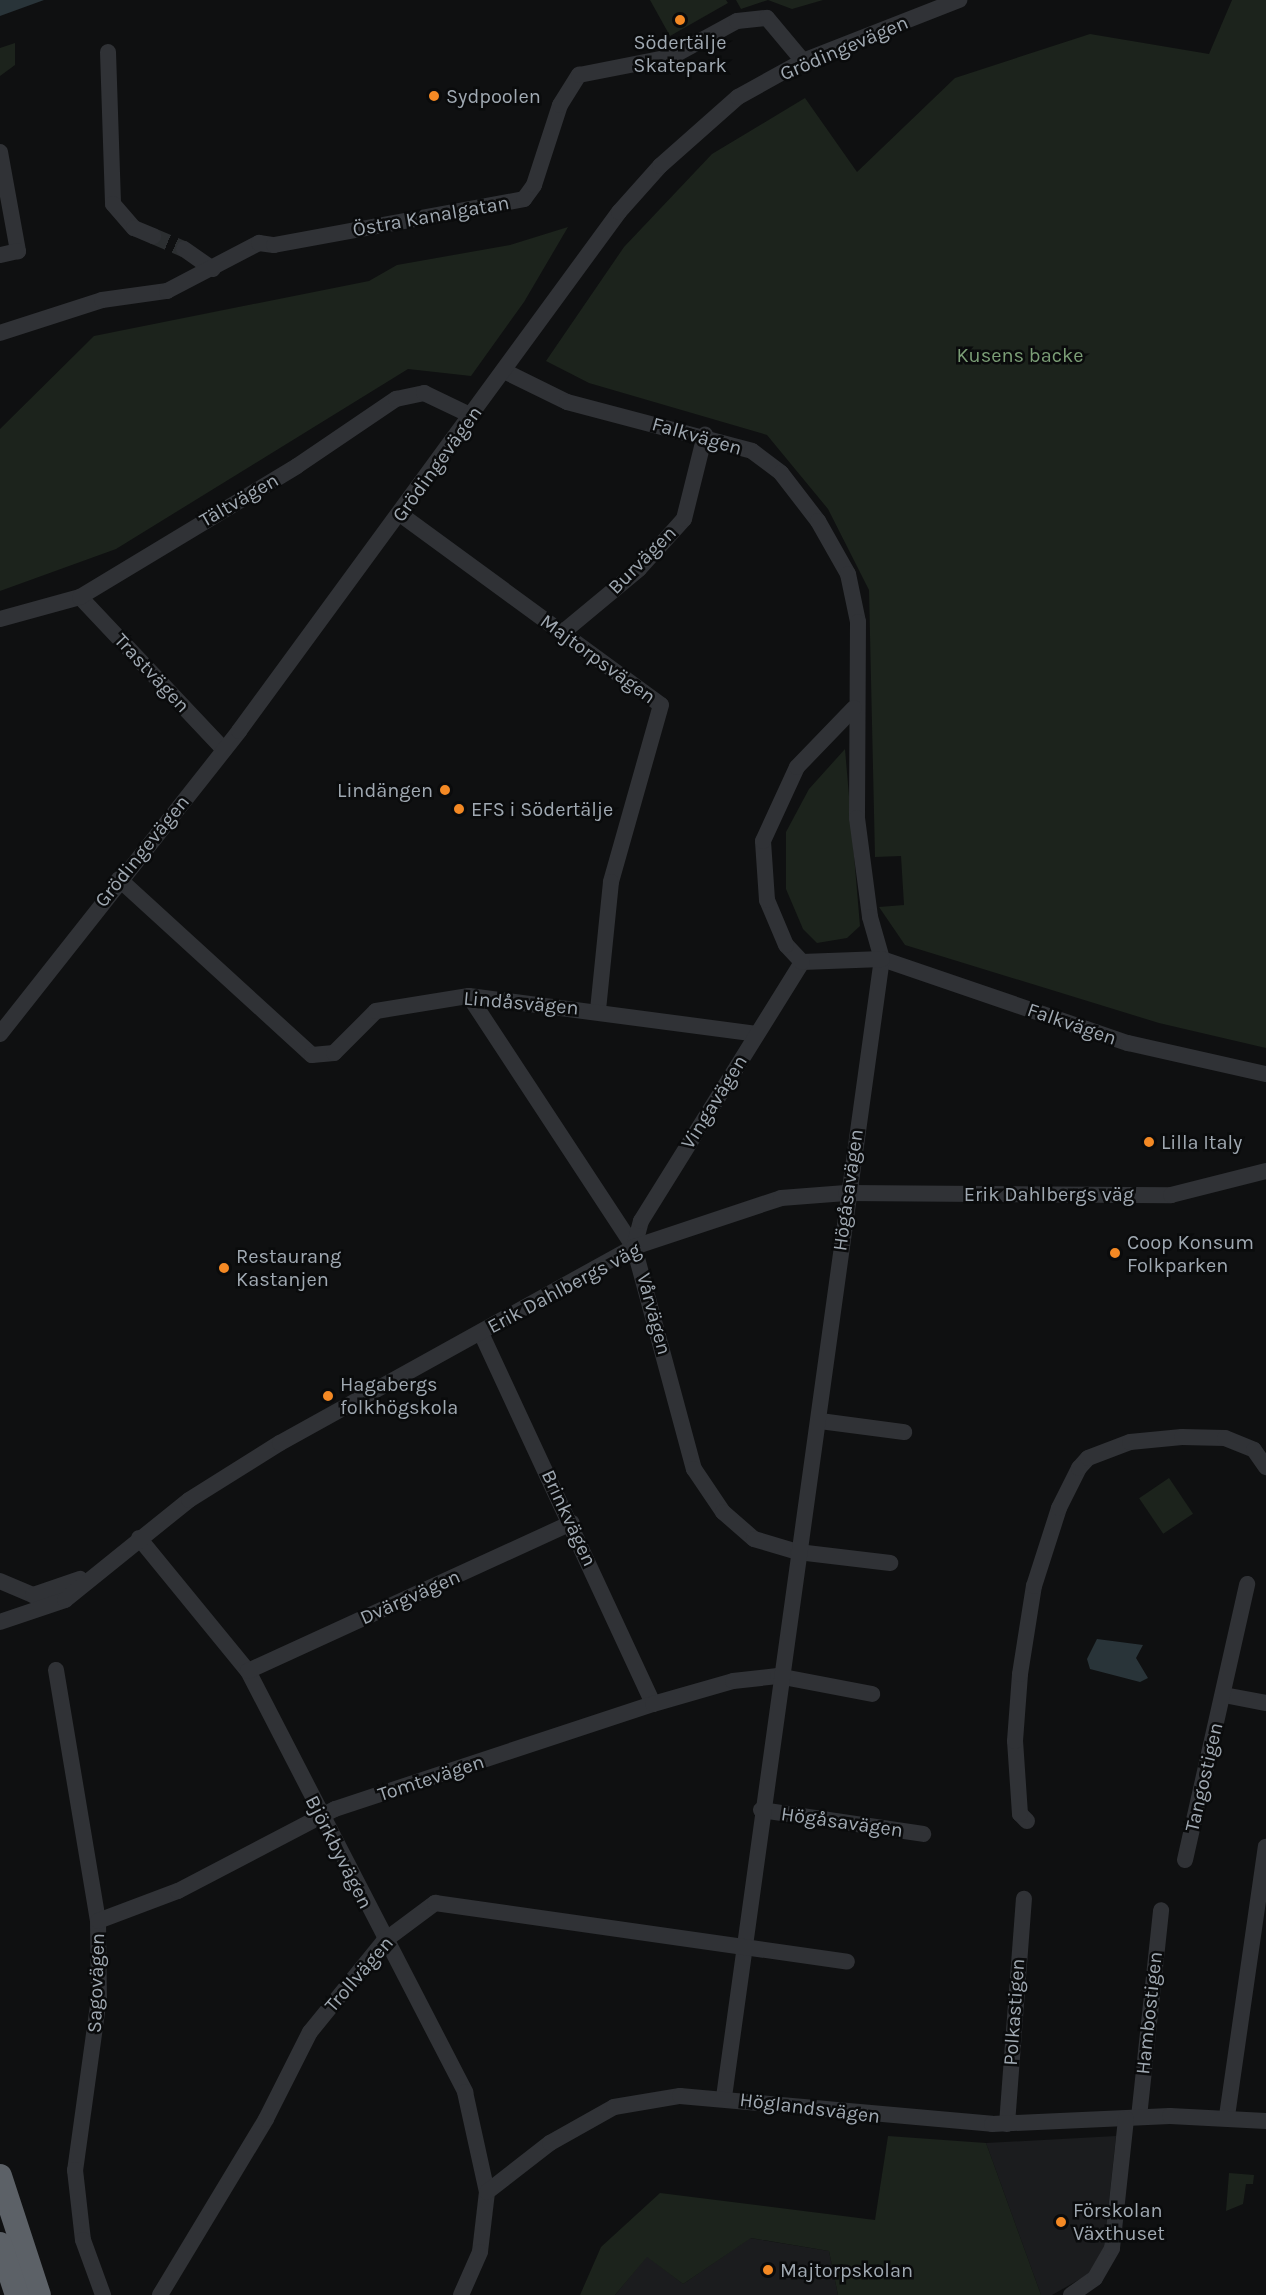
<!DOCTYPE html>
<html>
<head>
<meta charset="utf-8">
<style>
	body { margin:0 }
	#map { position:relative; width:1266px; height:2295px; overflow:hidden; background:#0f1011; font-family:Karla,sans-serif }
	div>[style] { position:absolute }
	.built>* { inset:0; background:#1b1c1e }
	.green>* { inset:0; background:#1c231c; transform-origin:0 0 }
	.water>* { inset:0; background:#293439 }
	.minor-tunnel>* { height:16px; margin-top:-8px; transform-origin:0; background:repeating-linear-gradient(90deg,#2c2f31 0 16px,transparent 0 24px) }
	.minor>* { height:16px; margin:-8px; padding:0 8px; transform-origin:8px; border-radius:8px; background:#303236 }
	.highway>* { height:24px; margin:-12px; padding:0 12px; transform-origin:12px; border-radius:12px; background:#5c6167 }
	.dots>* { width:16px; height:16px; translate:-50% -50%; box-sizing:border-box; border:3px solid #0a0b0c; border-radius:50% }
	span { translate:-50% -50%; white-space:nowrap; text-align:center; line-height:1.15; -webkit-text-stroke:5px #0a0b0c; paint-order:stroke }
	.poi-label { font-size:20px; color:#a0a9b2 }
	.left { translate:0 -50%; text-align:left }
	.right { translate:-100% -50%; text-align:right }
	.street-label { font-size:20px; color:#a0a9b2 }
	.park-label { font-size:20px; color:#7b9e76 }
</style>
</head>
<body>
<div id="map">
	<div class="built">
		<i style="clip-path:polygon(1116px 2136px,1103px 2256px,1089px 2274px,1052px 2295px,1041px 2295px,986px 2143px)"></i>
		<i style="clip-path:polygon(750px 2238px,829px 2251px,838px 2295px,615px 2295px,647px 2256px,683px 2284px)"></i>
	</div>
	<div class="green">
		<i style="clip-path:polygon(650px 0,726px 0,728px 3px,670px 36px)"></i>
		<i style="clip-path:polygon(736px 0,823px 0,792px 9px,768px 0,741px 9px)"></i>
		<i style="clip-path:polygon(1232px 0,1266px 0,1266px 1048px,1159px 1023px,905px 945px,879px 907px,904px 905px,901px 856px,875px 857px,869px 590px,828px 509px,767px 435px,589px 383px,546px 361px,624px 247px,712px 154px,805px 98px,857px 172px,955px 78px,1090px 34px,1209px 54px)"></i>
		<i style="clip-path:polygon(15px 43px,15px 65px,0 76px,0 48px)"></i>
		<i style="clip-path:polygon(568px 227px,524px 302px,471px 376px,408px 369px,116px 549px,0 591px,0 429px,94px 336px,369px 281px,397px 265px,510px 245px)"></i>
		<i style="clip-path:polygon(845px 749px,860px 926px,847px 938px,817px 943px,803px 929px,786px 889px,786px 832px,809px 789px)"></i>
		<i style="left:1169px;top:1478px;width:43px;height:36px;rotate:56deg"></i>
		<i style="clip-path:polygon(888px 2136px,986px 2143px,1041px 2295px,838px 2295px,829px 2251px,751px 2238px,683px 2284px,647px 2257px,615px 2295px,580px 2295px,601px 2247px,660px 2193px,875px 2220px)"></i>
		<i style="clip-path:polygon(1229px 2173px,1254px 2175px,1253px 2184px,1246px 2184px,1243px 2204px,1226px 2211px)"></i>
	</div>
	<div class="water">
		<i style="clip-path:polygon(0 0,44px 0,0 16px)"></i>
		<i style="clip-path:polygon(1097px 1639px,1143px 1645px,1136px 1658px,1148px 1678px,1140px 1682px,1090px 1669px,1087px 1659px)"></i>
	</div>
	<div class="minor-tunnel">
		<i style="left:153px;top:236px;width:34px;rotate:23deg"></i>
	</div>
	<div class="minor">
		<i style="left:108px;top:52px;width:152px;rotate:88.1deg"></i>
		<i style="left:113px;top:204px;width:32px;rotate:49deg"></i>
		<i style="left:134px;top:228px;width:21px;rotate:23deg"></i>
		<i style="left:0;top:152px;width:101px;rotate:79.7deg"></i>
		<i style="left:18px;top:251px;width:18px;rotate:167deg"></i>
		<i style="left:184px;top:249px;width:35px;rotate:35deg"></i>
		<i style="left:0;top:333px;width:107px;rotate:-17.9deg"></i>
		<i style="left:102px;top:300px;width:66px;rotate:-7.9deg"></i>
		<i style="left:167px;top:291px;width:104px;rotate:-27.6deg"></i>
		<i style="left:259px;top:243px;width:15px;rotate:8deg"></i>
		<i style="left:274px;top:245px;width:254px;rotate:-10.4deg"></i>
		<i style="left:524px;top:199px;width:17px;rotate:-54deg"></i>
		<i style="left:534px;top:185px;width:84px;rotate:-72deg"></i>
		<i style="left:560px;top:105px;width:36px;rotate:-58deg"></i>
		<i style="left:579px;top:75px;width:94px;rotate:-11.1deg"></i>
		<i style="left:671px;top:57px;width:75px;rotate:-28.6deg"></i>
		<i style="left:737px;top:21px;width:30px;rotate:-6deg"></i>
		<i style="left:767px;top:18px;width:56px;rotate:50.1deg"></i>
		<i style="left:504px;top:371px;width:70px;rotate:26.2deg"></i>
		<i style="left:567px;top:402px;width:191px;rotate:14.8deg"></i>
		<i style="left:752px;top:451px;width:36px;rotate:37deg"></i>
		<i style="left:781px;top:473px;width:61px;rotate:52.4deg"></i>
		<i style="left:818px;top:521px;width:61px;rotate:60.5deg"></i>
		<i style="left:848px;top:574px;width:49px;rotate:78.2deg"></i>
		<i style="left:858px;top:622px;width:196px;rotate:90.3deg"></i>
		<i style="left:857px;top:818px;width:100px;rotate:82.5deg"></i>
		<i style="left:870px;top:917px;width:44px;rotate:74.1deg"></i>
		<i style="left:882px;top:959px;width:260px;rotate:18.9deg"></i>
		<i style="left:1128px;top:1043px;width:141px;rotate:12.7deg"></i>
		<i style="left:400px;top:514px;width:323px;rotate:36.2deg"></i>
		<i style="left:661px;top:705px;width:184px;rotate:105.8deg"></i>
		<i style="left:611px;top:882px;width:129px;rotate:95.8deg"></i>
		<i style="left:80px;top:597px;width:210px;rotate:46.7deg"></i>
		<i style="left:0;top:619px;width:83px;rotate:-15.4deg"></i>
		<i style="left:80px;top:597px;width:253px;rotate:-31.1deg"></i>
		<i style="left:297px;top:466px;width:120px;rotate:-34.1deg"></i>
		<i style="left:396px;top:399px;width:29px;rotate:-12deg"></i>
		<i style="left:424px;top:393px;width:53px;rotate:25.6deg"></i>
		<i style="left:562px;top:633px;width:100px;rotate:-39.7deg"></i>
		<i style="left:639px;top:569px;width:67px;rotate:-48deg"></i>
		<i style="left:684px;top:519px;width:87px;rotate:-76deg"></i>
		<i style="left:119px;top:879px;width:261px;rotate:42.4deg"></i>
		<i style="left:312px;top:1055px;width:22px;rotate:-5deg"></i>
		<i style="left:334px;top:1053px;width:59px;rotate:-45deg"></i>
		<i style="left:376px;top:1011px;width:94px;rotate:-9.2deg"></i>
		<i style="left:469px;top:996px;width:290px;rotate:7.5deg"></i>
		<i style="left:469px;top:996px;width:300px;rotate:56.7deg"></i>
		<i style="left:634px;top:1247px;width:230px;rotate:74.9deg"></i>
		<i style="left:694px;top:1469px;width:52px;rotate:56deg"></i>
		<i style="left:723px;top:1512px;width:41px;rotate:41.1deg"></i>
		<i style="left:754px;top:1539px;width:46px;rotate:16.5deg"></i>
		<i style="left:798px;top:1552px;width:93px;rotate:6.8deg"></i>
		<i style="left:0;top:1034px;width:386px;rotate:-51.7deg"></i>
		<i style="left:239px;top:731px;width:643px;rotate:-53.79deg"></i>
		<i style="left:619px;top:212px;width:62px;rotate:-48.3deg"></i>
		<i style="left:660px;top:166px;width:104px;rotate:-41.5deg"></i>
		<i style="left:738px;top:97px;width:74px;rotate:-29deg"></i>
		<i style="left:803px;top:61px;width:168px;rotate:-21.4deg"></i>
		<i style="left:634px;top:1247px;width:27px;rotate:-75deg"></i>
		<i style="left:641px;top:1221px;width:305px;rotate:-58.1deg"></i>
		<i style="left:481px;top:1333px;width:409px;rotate:65.1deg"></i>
		<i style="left:820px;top:1421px;width:85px;rotate:7.5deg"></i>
		<i style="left:139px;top:1538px;width:172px;rotate:50.7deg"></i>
		<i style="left:248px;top:1671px;width:474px;rotate:62.7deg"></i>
		<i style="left:465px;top:2092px;width:102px;rotate:77.6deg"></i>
		<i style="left:487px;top:2192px;width:60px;rotate:96.7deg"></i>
		<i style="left:480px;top:2252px;width:47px;rotate:113.8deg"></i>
		<i style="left:0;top:1581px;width:36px;rotate:23deg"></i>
		<i style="left:33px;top:1595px;width:50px;rotate:-18.8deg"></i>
		<i style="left:0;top:1622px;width:69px;rotate:-18.7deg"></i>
		<i style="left:65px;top:1600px;width:159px;rotate:-38.9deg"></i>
		<i style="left:189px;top:1500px;width:107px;rotate:-32.1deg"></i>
		<i style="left:280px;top:1443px;width:405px;rotate:-29deg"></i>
		<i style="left:634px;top:1247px;width:155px;rotate:-18.4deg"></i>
		<i style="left:781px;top:1198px;width:65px;rotate:-4.4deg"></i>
		<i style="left:846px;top:1193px;width:325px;rotate:0.4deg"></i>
		<i style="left:1171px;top:1195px;width:98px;rotate:-14.2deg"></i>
		<i style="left:56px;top:1670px;width:254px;rotate:80.5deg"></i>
		<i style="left:98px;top:1921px;width:77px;rotate:89.3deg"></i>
		<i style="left:99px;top:1998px;width:174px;rotate:97.9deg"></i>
		<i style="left:75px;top:2170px;width:70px;rotate:83.5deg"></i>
		<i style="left:83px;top:2240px;width:59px;rotate:70deg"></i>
		<i style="left:248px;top:1671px;width:356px;rotate:-24.6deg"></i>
		<i style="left:1224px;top:1695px;width:43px;rotate:10.8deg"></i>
		<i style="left:761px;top:1810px;width:164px;rotate:8.4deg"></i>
		<i style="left:1027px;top:1821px;width:10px;rotate:-135deg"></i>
		<i style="left:1020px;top:1814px;width:73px;rotate:-93.9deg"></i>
		<i style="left:1015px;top:1741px;width:67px;rotate:-85.7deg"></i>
		<i style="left:1020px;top:1674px;width:89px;rotate:-81deg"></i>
		<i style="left:1034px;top:1586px;width:82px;rotate:-72.2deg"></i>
		<i style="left:1059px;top:1508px;width:45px;rotate:-63.4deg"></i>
		<i style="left:1079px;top:1468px;width:13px;rotate:-48deg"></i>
		<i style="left:1088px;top:1458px;width:45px;rotate:-20.9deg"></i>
		<i style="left:1130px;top:1442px;width:52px;rotate:-5.5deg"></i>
		<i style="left:1182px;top:1437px;width:43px;rotate:1.3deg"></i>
		<i style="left:1225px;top:1438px;width:31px;rotate:22deg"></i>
		<i style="left:1254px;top:1450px;width:21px;rotate:55deg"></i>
		<i style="left:1185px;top:1860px;width:283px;rotate:-77.3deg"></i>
		<i style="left:98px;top:1921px;width:85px;rotate:-20.6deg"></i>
		<i style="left:178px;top:1891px;width:177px;rotate:-27.6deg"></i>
		<i style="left:335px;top:1809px;width:335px;rotate:-18.3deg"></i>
		<i style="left:653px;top:1704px;width:83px;rotate:-16deg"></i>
		<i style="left:733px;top:1681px;width:45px;rotate:-6.3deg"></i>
		<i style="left:778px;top:1676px;width:96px;rotate:10.8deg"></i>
		<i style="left:724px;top:2097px;width:1149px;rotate:-82.1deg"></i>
		<i style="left:882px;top:959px;width:80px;rotate:177.9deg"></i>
		<i style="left:802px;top:962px;width:23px;rotate:-133deg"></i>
		<i style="left:786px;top:945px;width:49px;rotate:-112.9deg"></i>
		<i style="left:767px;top:900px;width:59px;rotate:-93.9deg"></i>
		<i style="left:763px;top:841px;width:81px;rotate:-65.3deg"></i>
		<i style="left:797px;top:767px;width:82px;rotate:-46deg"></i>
		<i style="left:1227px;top:2116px;width:272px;rotate:-81.8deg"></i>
		<i style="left:1139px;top:2117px;width:208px;rotate:-83.9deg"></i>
		<i style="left:1007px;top:2124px;width:226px;rotate:-85.7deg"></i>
		<i style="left:487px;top:2192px;width:80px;rotate:-37.9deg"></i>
		<i style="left:550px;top:2143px;width:73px;rotate:-29.4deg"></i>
		<i style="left:614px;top:2107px;width:67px;rotate:-9.5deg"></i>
		<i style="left:680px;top:2096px;width:313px;rotate:5.1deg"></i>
		<i style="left:992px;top:2124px;width:178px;rotate:-2.6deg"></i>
		<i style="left:1170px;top:2116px;width:96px;rotate:3deg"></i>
		<i style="left:160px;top:2295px;width:205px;rotate:-58.9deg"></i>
		<i style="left:266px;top:2119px;width:97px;rotate:-63.2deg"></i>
		<i style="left:310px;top:2032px;width:117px;rotate:-50.9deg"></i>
		<i style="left:384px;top:1941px;width:64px;rotate:-36.7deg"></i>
		<i style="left:435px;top:1903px;width:416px;rotate:8.1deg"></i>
		<i style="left:1071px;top:2295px;width:29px;rotate:-35deg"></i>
		<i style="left:1095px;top:2278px;width:34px;rotate:-60deg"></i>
		<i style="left:1112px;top:2248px;width:130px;rotate:-83.8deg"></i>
	</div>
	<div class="highway">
		<i style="left:0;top:2176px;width:125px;rotate:71.9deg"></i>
		<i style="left:0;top:2244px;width:54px;rotate:71.6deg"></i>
	</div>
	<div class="dots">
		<i style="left:680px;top:20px;background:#f48924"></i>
		<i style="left:434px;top:96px;background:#f48924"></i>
		<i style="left:445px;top:790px;background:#f48924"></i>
		<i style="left:459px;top:809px;background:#f48924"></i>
		<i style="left:1149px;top:1142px;background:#f48924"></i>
		<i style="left:1115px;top:1253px;background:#f48924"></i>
		<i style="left:224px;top:1268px;background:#f48924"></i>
		<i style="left:328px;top:1396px;background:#f48924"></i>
		<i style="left:1061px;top:2222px;background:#f48924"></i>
		<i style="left:768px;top:2270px;background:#f48924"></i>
	</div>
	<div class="poi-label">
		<span style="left:680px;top:54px">Södertälje<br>Skatepark</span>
		<span class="left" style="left:446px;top:96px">Sydpoolen</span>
		<span class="right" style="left:433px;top:790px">Lindängen</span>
		<span class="left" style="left:471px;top:809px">EFS i Södertälje</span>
		<span class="left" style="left:1161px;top:1142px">Lilla Italy</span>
		<span class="left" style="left:1127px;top:1254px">Coop Konsum<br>Folkparken</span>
		<span class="left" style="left:236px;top:1268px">Restaurang<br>Kastanjen</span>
		<span class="left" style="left:340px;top:1396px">Hagabergs<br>folkhögskola</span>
		<span class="left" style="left:1073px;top:2222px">Förskolan<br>Växthuset</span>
		<span class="left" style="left:780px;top:2270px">Majtorpskolan</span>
	</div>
	<div class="street-label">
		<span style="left:844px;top:48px;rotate:-23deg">Grödingevägen</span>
		<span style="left:431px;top:216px;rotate:-10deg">Östra Kanalgatan</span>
		<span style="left:697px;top:436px;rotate:16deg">Falkvägen</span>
		<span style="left:437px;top:464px;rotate:-54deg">Grödingevägen</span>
		<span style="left:239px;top:500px;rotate:-30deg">Tältvägen</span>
		<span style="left:642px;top:560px;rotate:-45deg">Burvägen</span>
		<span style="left:598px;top:659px;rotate:36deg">Majtorpsvägen</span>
		<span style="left:152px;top:673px;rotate:47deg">Trastvägen</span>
		<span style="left:142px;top:851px;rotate:-51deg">Grödingevägen</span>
		<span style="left:521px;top:1003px;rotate:5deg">Lindåsvägen</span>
		<span style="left:1072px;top:1024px;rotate:19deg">Falkvägen</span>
		<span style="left:714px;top:1102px;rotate:-58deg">Vingavägen</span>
		<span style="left:848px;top:1190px;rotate:-82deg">Högåsavägen</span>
		<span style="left:1049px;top:1194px">Erik Dahlbergs väg</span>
		<span style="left:564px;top:1288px;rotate:-28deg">Erik Dahlbergs väg</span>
		<span style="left:654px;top:1314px;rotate:75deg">Vårvägen</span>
		<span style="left:569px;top:1518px;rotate:65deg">Brinkvägen</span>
		<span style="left:410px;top:1597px;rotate:-24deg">Dvärgvägen</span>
		<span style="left:1204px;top:1777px;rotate:-77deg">Tangostigen</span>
		<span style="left:431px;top:1778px;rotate:-18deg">Tomtevägen</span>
		<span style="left:842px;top:1822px;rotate:8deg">Högåsavägen</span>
		<span style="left:339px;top:1852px;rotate:63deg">Björkbyvägen</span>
		<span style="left:359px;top:1974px;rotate:-49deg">Trollvägen</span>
		<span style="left:96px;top:1983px;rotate:-88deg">Sagovägen</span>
		<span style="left:1014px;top:2012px;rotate:-86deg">Polkastigen</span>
		<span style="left:1149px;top:2013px;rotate:-84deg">Hambostigen</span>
		<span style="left:810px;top:2108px;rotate:7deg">Höglandsvägen</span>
	</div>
	<div class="park-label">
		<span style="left:1020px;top:355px">Kusens backe</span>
	</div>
</div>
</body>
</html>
